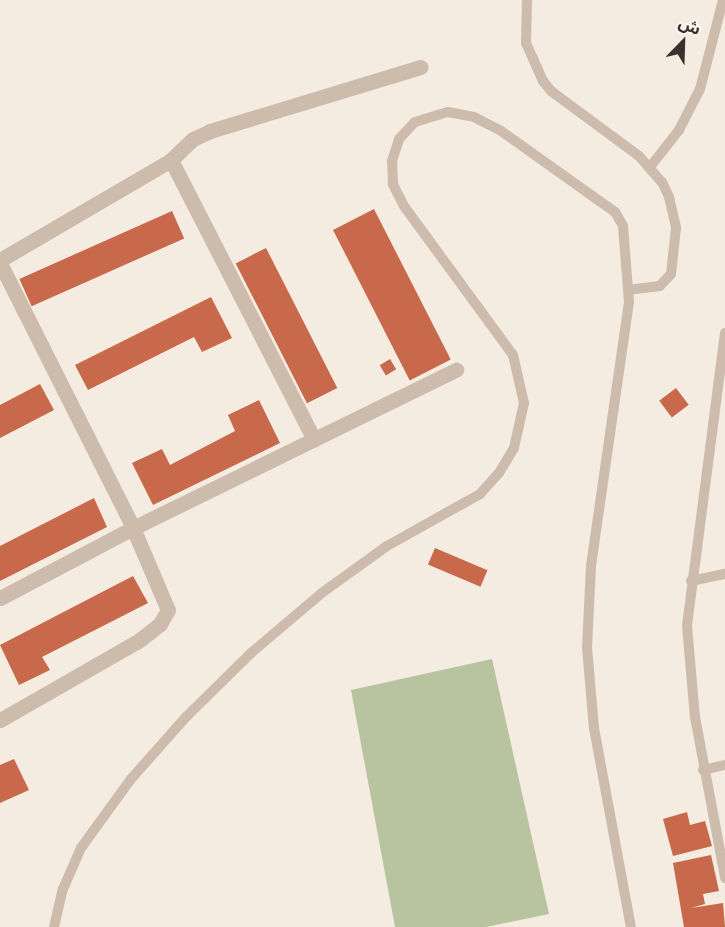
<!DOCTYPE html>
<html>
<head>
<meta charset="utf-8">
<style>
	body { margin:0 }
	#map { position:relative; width:725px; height:927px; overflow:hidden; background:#f4ebe1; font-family:"Noto Sans","Noto Sans Arabic",sans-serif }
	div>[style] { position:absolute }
	.green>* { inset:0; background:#b8c4a0 }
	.building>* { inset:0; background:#c8694b; transform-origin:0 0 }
	.service>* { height:10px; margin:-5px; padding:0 5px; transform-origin:5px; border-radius:5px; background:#cdbbac }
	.minor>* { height:15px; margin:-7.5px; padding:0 7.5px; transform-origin:7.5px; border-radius:7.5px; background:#cdbbac }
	span { translate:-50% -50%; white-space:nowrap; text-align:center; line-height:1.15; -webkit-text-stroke:4.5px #fbf5ee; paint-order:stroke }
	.north { position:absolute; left:653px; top:12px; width:60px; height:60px; -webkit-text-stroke:4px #fbf5ee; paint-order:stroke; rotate:23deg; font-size:16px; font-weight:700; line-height:24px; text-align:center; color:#3b302b }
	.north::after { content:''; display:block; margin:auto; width:21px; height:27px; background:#3b302b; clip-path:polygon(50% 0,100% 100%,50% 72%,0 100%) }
</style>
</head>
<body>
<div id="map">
	<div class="green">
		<i style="clip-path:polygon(492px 659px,549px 914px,486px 927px,395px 927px,351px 690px)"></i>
	</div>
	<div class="building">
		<i style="left:374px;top:209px;width:169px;height:46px;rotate:63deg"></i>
		<i style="left:172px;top:211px;width:30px;height:167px;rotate:66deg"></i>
		<i style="left:266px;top:248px;width:157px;height:34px;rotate:63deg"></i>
		<i style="clip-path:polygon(211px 297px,232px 338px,202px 352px,194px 337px,88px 390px,75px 365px)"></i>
		<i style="left:390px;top:359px;width:12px;height:12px;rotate:59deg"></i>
		<i style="clip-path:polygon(40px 384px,54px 410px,0 438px,0 405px)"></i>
		<i style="left:676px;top:388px;width:21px;height:21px;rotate:53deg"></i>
		<i style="clip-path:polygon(259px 400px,280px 443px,153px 505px,132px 463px,162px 449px,170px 465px,235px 431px,228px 415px)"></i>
		<i style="clip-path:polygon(94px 498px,107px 527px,0 581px,0 546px)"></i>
		<i style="left:435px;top:548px;width:57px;height:18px;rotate:23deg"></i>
		<i style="clip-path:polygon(133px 576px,148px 603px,42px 657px,50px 670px,19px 685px,0 645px)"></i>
		<i style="clip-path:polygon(14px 759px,29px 790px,0 803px,0 765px)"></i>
		<i style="clip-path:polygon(687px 812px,690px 825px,705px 821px,712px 846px,673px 856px,663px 819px)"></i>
		<i style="clip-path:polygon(711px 855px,719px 891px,703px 894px,705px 904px,691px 908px,723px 903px,725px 927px,684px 927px,673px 863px)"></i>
	</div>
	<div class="service">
		<i style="left:527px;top:0;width:43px;rotate:91.3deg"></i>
		<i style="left:526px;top:43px;width:42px;rotate:65.9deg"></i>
		<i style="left:543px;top:81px;width:13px;rotate:51deg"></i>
		<i style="left:551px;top:91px;width:109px;rotate:36.5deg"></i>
		<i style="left:639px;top:156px;width:35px;rotate:49deg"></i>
		<i style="left:662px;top:182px;width:17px;rotate:65deg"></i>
		<i style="left:669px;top:197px;width:32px;rotate:77deg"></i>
		<i style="left:676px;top:228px;width:46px;rotate:96.2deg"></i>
		<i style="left:671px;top:274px;width:16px;rotate:133deg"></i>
		<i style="left:660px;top:286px;width:31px;rotate:173deg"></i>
		<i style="left:650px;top:167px;width:47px;rotate:-51.9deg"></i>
		<i style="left:679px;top:130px;width:46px;rotate:-62.9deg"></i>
		<i style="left:700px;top:89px;width:92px;rotate:-75.5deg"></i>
		<i style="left:725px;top:333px;width:295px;rotate:97.4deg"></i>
		<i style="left:687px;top:626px;width:91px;rotate:85deg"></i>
		<i style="left:695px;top:717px;width:164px;rotate:79.4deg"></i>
		<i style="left:691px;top:581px;width:35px;rotate:-12deg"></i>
		<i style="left:703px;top:770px;width:23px;rotate:-13deg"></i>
		<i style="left:54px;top:927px;width:39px;rotate:-77deg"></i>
		<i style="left:63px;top:889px;width:45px;rotate:-66.3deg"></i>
		<i style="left:81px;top:848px;width:85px;rotate:-54.1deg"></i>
		<i style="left:131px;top:779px;width:84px;rotate:-48.4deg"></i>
		<i style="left:187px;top:716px;width:90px;rotate:-44.5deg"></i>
		<i style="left:251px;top:653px;width:94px;rotate:-40.3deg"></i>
		<i style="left:323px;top:592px;width:79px;rotate:-35.7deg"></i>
		<i style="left:387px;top:546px;width:107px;rotate:-29.2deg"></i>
		<i style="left:480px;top:494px;width:28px;rotate:-48deg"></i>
		<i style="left:499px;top:473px;width:29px;rotate:-59deg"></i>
		<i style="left:514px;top:448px;width:46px;rotate:-77.5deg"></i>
		<i style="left:524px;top:403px;width:49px;rotate:-102.9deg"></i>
		<i style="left:513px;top:355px;width:185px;rotate:-126.2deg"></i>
		<i style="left:404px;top:206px;width:25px;rotate:-117deg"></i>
		<i style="left:393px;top:184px;width:23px;rotate:-92deg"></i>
		<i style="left:392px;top:161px;width:23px;rotate:-72deg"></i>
		<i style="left:399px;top:139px;width:23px;rotate:-47deg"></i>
		<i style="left:415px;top:122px;width:34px;rotate:-17deg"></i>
		<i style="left:448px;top:112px;width:26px;rotate:11deg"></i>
		<i style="left:474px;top:117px;width:30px;rotate:27deg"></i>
		<i style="left:501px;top:131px;width:140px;rotate:35.4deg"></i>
		<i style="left:615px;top:212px;width:16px;rotate:60deg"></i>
		<i style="left:623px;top:226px;width:76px;rotate:85.5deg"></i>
		<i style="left:629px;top:302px;width:267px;rotate:98.2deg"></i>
		<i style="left:591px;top:566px;width:81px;rotate:92.8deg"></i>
		<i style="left:587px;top:647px;width:81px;rotate:85.1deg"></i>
		<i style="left:594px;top:728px;width:202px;rotate:79.5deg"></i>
	</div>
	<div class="minor">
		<i style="left:171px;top:160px;width:30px;rotate:-44deg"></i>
		<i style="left:193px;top:139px;width:19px;rotate:-25deg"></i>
		<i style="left:210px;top:131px;width:220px;rotate:-16.9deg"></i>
		<i style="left:0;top:260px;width:198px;rotate:-30.3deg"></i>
		<i style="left:171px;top:160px;width:314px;rotate:62.9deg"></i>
		<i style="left:0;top:263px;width:297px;rotate:63.3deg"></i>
		<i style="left:133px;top:528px;width:89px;rotate:66.9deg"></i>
		<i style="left:168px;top:610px;width:16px;rotate:120deg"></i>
		<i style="left:160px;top:624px;width:28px;rotate:142deg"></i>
		<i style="left:138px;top:641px;width:159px;rotate:150.2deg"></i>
		<i style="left:0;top:598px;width:150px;rotate:-27.8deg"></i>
		<i style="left:133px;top:528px;width:360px;rotate:-26.1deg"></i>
	</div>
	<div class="north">ش</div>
</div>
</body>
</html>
